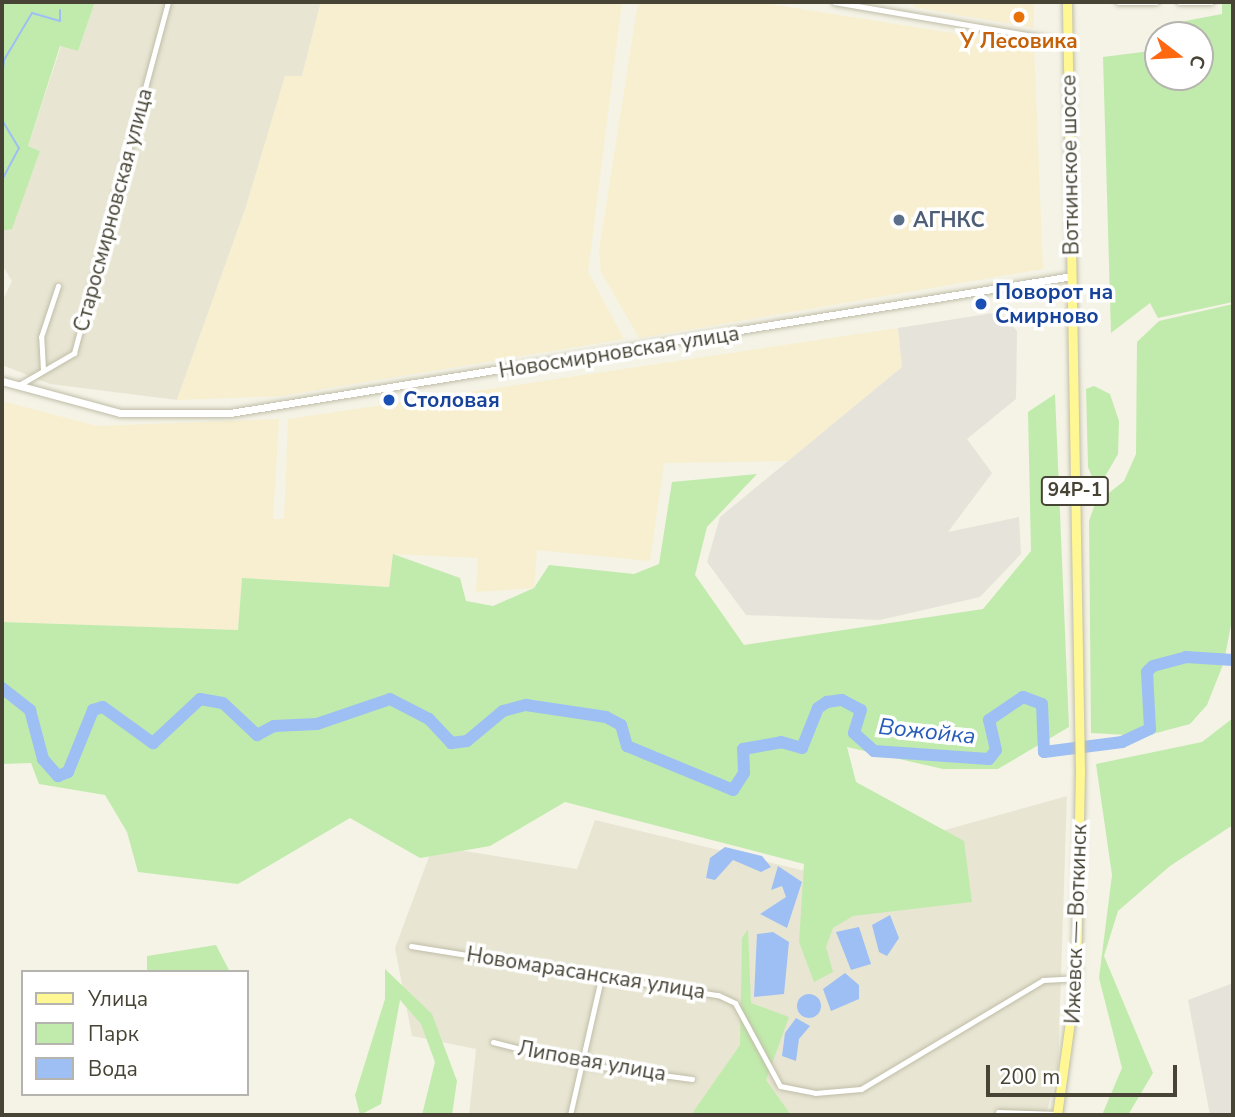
<!DOCTYPE html>
<html>
<head>
<meta charset="utf-8">
<style>
	body { margin:0 }
	#map { position:relative; width:1235px; height:1117px; overflow:hidden; background:#f4f3e6; font-family:"Nunito Sans",sans-serif }
	div>[style] { position:absolute }
	.residential>* { inset:0; background:#e8e6d3 }
	.commercial>* { inset:0; background:#f7efcf }
	.industrial>* { inset:0; background:#e6e3db }
	.green>* { inset:0; background:#c1ebac }
	.water>* { inset:0; background:#9ebff4 }
	.round { border-radius:50% }
	.stream>* { height:2px; margin:-1px; padding:0 1px; transform-origin:1px; border-radius:1px; background:#9ebff4 }
	.river>* { height:12px; margin:-6px; padding:0 6px; transform-origin:6px; border-radius:6px; background:#9ebff4 }
	.roads { filter:drop-shadow(0 0 2px #c0bda8) drop-shadow(0 0 2px #c0bda8) }
	.minor>* { height:5px; margin:-2.5px; padding:0 2.5px; transform-origin:2.5px; border-radius:2.5px; background:#fff }
	.tertiary>* { height:7px; margin:-3.5px; padding:0 3.5px; transform-origin:3.5px; border-radius:3.5px; background:#fff }
	.primary>* { height:9px; margin:-4.5px; padding:0 4.5px; transform-origin:4.5px; border-radius:4.5px; background:#fff793 }
	.dots>* { width:19px; height:19px; translate:-50% -50%; box-sizing:border-box; border:4px solid #fff; border-radius:50% }
	span { translate:-50% -50%; white-space:nowrap; text-align:center; line-height:1.15; -webkit-text-stroke:7px #fff; paint-order:stroke }
	.shield-label span { padding:2px 5px; background:#fff; border:2px solid; border-radius:5px; -webkit-text-stroke-width:0 }
	.shield-label { font-size:19px; color:#474435; font-weight:700 }
	.food-label { font-size:21px; color:#c56008; font-weight:700 }
	.street-label { font-size:21px; color:#474435 }
	.service-label { font-size:21px; color:#4e5e75; font-weight:700 }
	.left { translate:0 -50%; text-align:left }
	.transit-label { font-size:21px; color:#164399; font-weight:700 }
	.water-label { font-size:23px; color:#285cb9; font-style:italic }
	.frame { position:absolute; inset:0; border:4px solid #474435; pointer-events:none }
	.legend { position:absolute; left:21px; top:970px; width:228px; height:126px; box-sizing:border-box; background:#fff; border:2px solid #b5b4ae; margin:0; padding:9px 12px; list-style:none; font-size:21px; color:#474435 }
	.legend li { display:flex; align-items:center; gap:14px; height:35px }
	.legend b { width:35px; border:2px solid #b5b4ae }
	.north { position:absolute; left:1144px; top:21px; width:70px; height:70px; box-sizing:border-box; background:#fff; border:2px solid #b5b4ae; border-radius:50%; rotate:107deg; font-size:19px; font-weight:700; line-height:28px; text-align:center; color:#474435 }
	.north::after { content:''; display:block; margin:auto; width:24px; height:32px; background:#ff6811; clip-path:polygon(50% 0,100% 100%,50% 72%,0 100%) }
	.scale { position:absolute; left:986px; top:1065px; width:191px; height:32px; box-sizing:border-box; border:4px solid #474435; border-top:0; padding-left:9px; font-size:21px; line-height:24px; white-space:nowrap; color:#474435; -webkit-text-stroke:5px #fff; paint-order:stroke }
</style>
</head>
<body>
<div id="map">
	<div class="residential">
		<i style="clip-path:polygon(95px 2px,321px 2px,302px 76px,285px 77px,246px 207px,177px 400px,50px 384px,2px 365px,2px 302px,12px 281px,2px 265px,2px 231px,11px 229px,40px 151px,28px 146px,61px 46px,78px 51px)"></i>
		<i style="clip-path:polygon(1067px 796px,1058px 1068px,1046px 1115px,469px 1115px,476px 1049px,412px 1036px,395px 948px,433px 846px,577px 869px,595px 820px,801px 870px)"></i>
	</div>
	<div class="commercial">
		<i style="clip-path:polygon(321px 2px,622px 2px,588px 272px,624px 339px,281px 396px,177px 400px,246px 207px,285px 76px,302px 76px)"></i>
		<i style="clip-path:polygon(638px 2px,758px 2px,1034px 46px,1043px 269px,639px 338px,601px 272px,599px 251px)"></i>
		<i style="clip-path:polygon(911px 2px,1034px 2px,1034px 28px,914px 7px)"></i>
		<i style="clip-path:polygon(898px 328px,902px 367px,788px 461px,664px 463px,650px 561px,537px 550px,534px 588px,476px 592px,478px 558px,393px 554px,390px 587px,242px 578px,238px 630px,2px 622px,2px 401px,97px 426px,279px 419px,273px 519px,284px 519px,288px 419px)"></i>
	</div>
	<div class="industrial">
		<i style="clip-path:polygon(1000px 312px,1017px 331px,1016px 399px,967px 439px,992px 473px,948px 532px,1019px 517px,1021px 554px,980px 597px,880px 620px,746px 615px,707px 562px,720px 517px,902px 367px,898px 328px)"></i>
		<i style="clip-path:polygon(1233px 983px,1233px 1115px,1210px 1115px,1188px 1000px)"></i>
	</div>
	<div class="green">
		<i style="clip-path:polygon(2px 2px,95px 2px,78px 51px,60px 46px,28px 146px,40px 151px,12px 229px,2px 231px)"></i>
		<i style="clip-path:polygon(1222px 2px,1233px 2px,1233px 302px,1158px 318px,1150px 303px,1111px 333px,1103px 57px,1158px 50px,1158px 77px,1200px 77px,1200px 35px,1177px 35px,1180px 22px,1222px 14px)"></i>
		<i style="clip-path:polygon(1233px 304px,1233px 614px,1224px 662px,1207px 705px,1190px 724px,1145px 736px,1091px 733px,1089px 521px,1095px 504px,1124px 481px,1136px 454px,1137px 342px,1159px 321px)"></i>
		<i style="clip-path:polygon(1094px 386px,1110px 394px,1119px 421px,1118px 454px,1103px 480px,1092px 477px,1088px 467px,1086px 389px)"></i>
		<i style="clip-path:polygon(1055px 394px,1069px 727px,998px 769px,943px 769px,847px 747px,856px 782px,964px 841px,972px 902px,853px 916px,833px 928px,826px 947px,833px 972px,814px 982px,799px 942px,804px 864px,565px 802px,490px 846px,420px 858px,350px 818px,238px 884px,138px 872px,127px 832px,105px 795px,39px 784px,31px 763px,2px 764px,2px 622px,238px 630px,242px 578px,389px 587px,393px 554px,460px 578px,466px 601px,493px 606px,534px 588px,549px 565px,634px 574px,659px 564px,672px 482px,757px 474px,707px 527px,695px 575px,744px 645px,983px 609px,1031px 551px,1028px 412px)"></i>
		<i style="clip-path:polygon(1233px 718px,1233px 825px,1170px 866px,1118px 911px,1104px 956px,1153px 1073px,1128px 1115px,1102px 1115px,1122px 1068px,1099px 978px,1112px 875px,1096px 764px,1202px 742px)"></i>
		<i style="clip-path:polygon(748px 929px,751px 1003px,789px 1017px,766px 1080px,791px 1115px,691px 1115px,740px 1045px,742px 938px)"></i>
		<i style="clip-path:polygon(216px 945px,230px 972px,147px 972px,147px 956px)"></i>
		<i style="clip-path:polygon(385px 969px,432px 1014px,457px 1081px,452px 1115px,422px 1115px,435px 1062px,421px 1024px,400px 1000px,381px 1104px,360px 1115px,355px 1095px,385px 999px)"></i>
	</div>
	<div class="water">
		<i style="clip-path:polygon(725px 847px,762px 856px,771px 867px,761px 872px,733px 860px,715px 880px,706px 878px,710px 858px)"></i>
		<i style="clip-path:polygon(778px 866px,802px 882px,787px 928px,760px 914px,786px 897px,782px 886px,771px 890px)"></i>
		<i style="clip-path:polygon(890px 915px,899px 938px,887px 956px,879px 952px,872px 925px)"></i>
		<i style="clip-path:polygon(859px 927px,871px 964px,851px 970px,836px 932px)"></i>
		<i style="clip-path:polygon(773px 932px,789px 942px,784px 994px,754px 997px,757px 934px)"></i>
		<i style="clip-path:polygon(845px 973px,859px 985px,859px 999px,831px 1011px,823px 989px)"></i>
		<i class="round" style="left:797px;top:994px;width:24px;height:24px"></i>
		<i style="clip-path:polygon(796px 1018px,810px 1026px,799px 1039px,796px 1061px,782px 1056px,785px 1033px)"></i>
	</div>
	<div class="stream">
		<i style="left:2px;top:79px;width:19px;rotate:-84deg"></i>
		<i style="left:4px;top:60px;width:55px;rotate:-59.2deg"></i>
		<i style="left:32px;top:13px;width:29px;rotate:16deg"></i>
		<i style="left:60px;top:21px;width:11px;rotate:-90deg"></i>
		<i style="left:2px;top:120px;width:33px;rotate:59deg"></i>
		<i style="left:19px;top:148px;width:36px;rotate:118deg"></i>
	</div>
	<div class="river">
		<i style="left:2px;top:688px;width:36px;rotate:38deg"></i>
		<i style="left:30px;top:710px;width:51px;rotate:75.1deg"></i>
		<i style="left:43px;top:759px;width:23px;rotate:49deg"></i>
		<i style="left:58px;top:776px;width:11px;rotate:-22deg"></i>
		<i style="left:68px;top:772px;width:67px;rotate:-68deg"></i>
		<i style="left:93px;top:710px;width:10px;rotate:-17deg"></i>
		<i style="left:103px;top:707px;width:62px;rotate:35.8deg"></i>
		<i style="left:153px;top:743px;width:64px;rotate:-43.1deg"></i>
		<i style="left:200px;top:699px;width:23px;rotate:10deg"></i>
		<i style="left:223px;top:703px;width:47px;rotate:43.3deg"></i>
		<i style="left:257px;top:735px;width:19px;rotate:-28deg"></i>
		<i style="left:274px;top:726px;width:43px;rotate:-2.7deg"></i>
		<i style="left:317px;top:724px;width:77px;rotate:-18.9deg"></i>
		<i style="left:390px;top:699px;width:44px;rotate:27.1deg"></i>
		<i style="left:429px;top:719px;width:33px;rotate:47deg"></i>
		<i style="left:451px;top:743px;width:16px;rotate:-7deg"></i>
		<i style="left:467px;top:741px;width:47px;rotate:-39.8deg"></i>
		<i style="left:503px;top:711px;width:24px;rotate:-15deg"></i>
		<i style="left:526px;top:705px;width:81px;rotate:8.5deg"></i>
		<i style="left:606px;top:717px;width:17px;rotate:28deg"></i>
		<i style="left:621px;top:725px;width:22px;rotate:74deg"></i>
		<i style="left:627px;top:746px;width:115px;rotate:22.5deg"></i>
		<i style="left:733px;top:790px;width:20px;rotate:-57deg"></i>
		<i style="left:744px;top:773px;width:24px;rotate:-92deg"></i>
		<i style="left:743px;top:749px;width:39px;rotate:-10deg"></i>
		<i style="left:781px;top:742px;width:22px;rotate:16deg"></i>
		<i style="left:802px;top:748px;width:43px;rotate:-68.2deg"></i>
		<i style="left:818px;top:708px;width:11px;rotate:-34deg"></i>
		<i style="left:827px;top:702px;width:15px;rotate:-8deg"></i>
		<i style="left:842px;top:700px;width:21px;rotate:28deg"></i>
		<i style="left:861px;top:710px;width:24px;rotate:107deg"></i>
		<i style="left:854px;top:733px;width:27px;rotate:42deg"></i>
		<i style="left:874px;top:751px;width:115px;rotate:4deg"></i>
		<i style="left:989px;top:759px;width:11px;rotate:-52deg"></i>
		<i style="left:996px;top:750px;width:31px;rotate:-103deg"></i>
		<i style="left:989px;top:720px;width:41px;rotate:-34.1deg"></i>
		<i style="left:1023px;top:697px;width:20px;rotate:20deg"></i>
		<i style="left:1042px;top:704px;width:48px;rotate:87.6deg"></i>
		<i style="left:1044px;top:752px;width:79px;rotate:-7.3deg"></i>
		<i style="left:1122px;top:742px;width:31px;rotate:-25deg"></i>
		<i style="left:1150px;top:729px;width:57px;rotate:-93deg"></i>
		<i style="left:1147px;top:672px;width:8px;rotate:-45deg"></i>
		<i style="left:1153px;top:666px;width:34px;rotate:-15deg"></i>
		<i style="left:1186px;top:657px;width:47px;rotate:3.7deg"></i>
	</div>
	<div class="roads">
		<div class="minor">
			<i style="left:834px;top:2px;width:237px;rotate:9.7deg"></i>
			<i style="left:1118px;top:2px;width:38px"></i>
			<i style="left:1179px;top:2px;width:32px"></i>
			<i style="left:43px;top:370px;width:33px;rotate:-93deg"></i>
			<i style="left:41px;top:337px;width:54px;rotate:-71.6deg"></i>
			<i style="left:19px;top:385px;width:64px;rotate:-30.2deg"></i>
			<i style="left:74px;top:353px;width:363px;rotate:-75deg"></i>
			<i style="left:411px;top:946px;width:311px;rotate:9.1deg"></i>
			<i style="left:718px;top:995px;width:19px;rotate:25deg"></i>
			<i style="left:735px;top:1003px;width:94px;rotate:61.5deg"></i>
			<i style="left:780px;top:1086px;width:36px;rotate:11deg"></i>
			<i style="left:815px;top:1093px;width:46px;rotate:-5deg"></i>
			<i style="left:861px;top:1089px;width:212px;rotate:-30.9deg"></i>
			<i style="left:1043px;top:980px;width:33px;rotate:-3deg"></i>
			<i style="left:493px;top:1042px;width:90px;rotate:14.2deg"></i>
			<i style="left:580px;top:1064px;width:113px;rotate:7.6deg"></i>
			<i style="left:998px;top:1112px;width:60px;rotate:1.9deg"></i>
			<i style="left:570px;top:1115px;width:145px;rotate:-77.2deg"></i>
		</div>
		<div class="tertiary">
			<i style="left:2px;top:381px;width:122px;rotate:15.2deg"></i>
			<i style="left:120px;top:413px;width:110px"></i>
			<i style="left:230px;top:413px;width:853px;rotate:-9.24deg"></i>
		</div>
		<div class="primary">
			<i style="left:1057px;top:1115px;width:138px;rotate:-82.1deg"></i>
			<i style="left:1076px;top:978px;width:205px;rotate:-88.9deg"></i>
			<i style="left:1080px;top:773px;width:771px;rotate:-90.97deg"></i>
		</div>
	</div>
	<div class="dots">
		<i style="left:1019px;top:17px;background:#e8710a"></i>
		<i style="left:899px;top:220px;background:#5c6f8a"></i>
		<i style="left:981px;top:304px;background:#1a4fb4"></i>
		<i style="left:389px;top:400px;background:#1a4fb4"></i>
	</div>
	<div class="shield-label">
		<span style="left:1075px;top:491px">94Р-1</span>
	</div>
	<div class="food-label">
		<span style="left:1019px;top:41px">У Лесовика</span>
	</div>
	<div class="street-label">
		<span style="left:1070px;top:165px;rotate:-91deg">Воткинское шоссе</span>
		<span style="left:113px;top:210px;rotate:-75deg">Старосмирновская улица</span>
		<span style="left:619px;top:352px;rotate:-9deg">Новосмирновская улица</span>
		<span style="left:1076px;top:924px;rotate:-88deg">Ижевск — Воткинск</span>
		<span style="left:586px;top:973px;rotate:9deg">Новомарасанская улица</span>
		<span style="left:592px;top:1061px;rotate:10deg">Липовая улица</span>
	</div>
	<div class="service-label">
		<span class="left" style="left:913px;top:220px">АГНКС</span>
	</div>
	<div class="transit-label">
		<span class="left" style="left:995px;top:304px">Поворот на<br>Смирново</span>
		<span class="left" style="left:403px;top:400px">Столовая</span>
	</div>
	<div class="water-label">
		<span style="left:927px;top:732px;rotate:6deg">Вожойка</span>
	</div>
	<div class="frame"></div>
	<ul class="legend">
	<li><b style="height:9px;background:#fff793"></b>Улица</li>
	<li><b style="height:19px;background:#c1ebac"></b>Парк</li>
	<li><b style="height:19px;background:#9ebff4"></b>Вода</li>
	</ul>
	<div class="north">С</div>
	<div class="scale">200 m</div>
</div>
</body>
</html>
